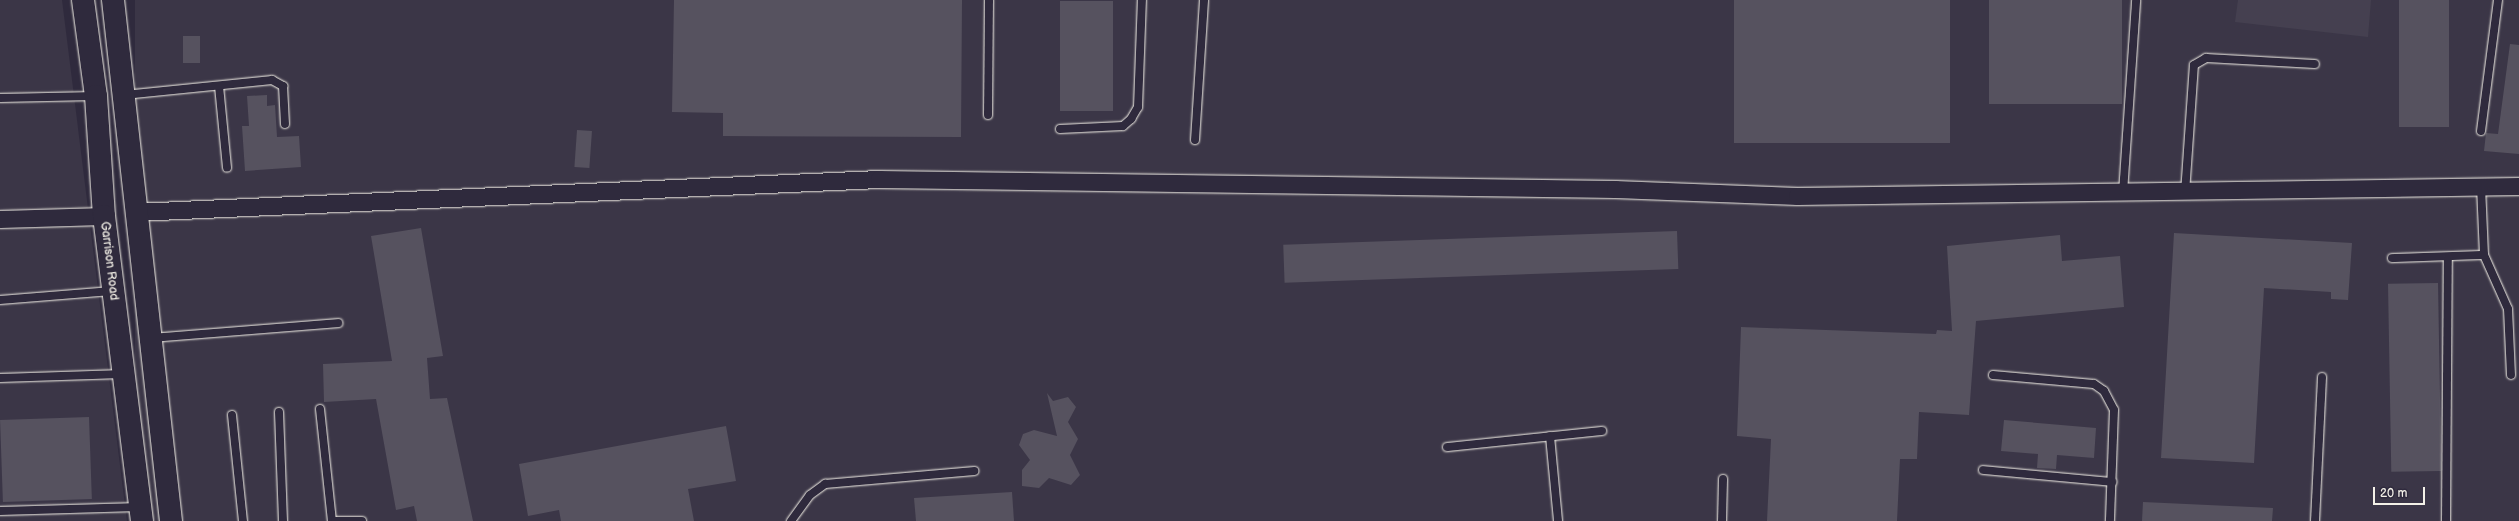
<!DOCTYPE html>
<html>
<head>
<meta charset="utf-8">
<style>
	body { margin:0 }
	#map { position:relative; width:2519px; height:521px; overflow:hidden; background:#2f2a3d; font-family:"Balsamiq Sans",sans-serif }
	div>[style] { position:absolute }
	.built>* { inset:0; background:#3b3647; transform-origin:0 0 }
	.green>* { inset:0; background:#454050 }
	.building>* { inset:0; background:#56525f; transform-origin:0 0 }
	.roads { filter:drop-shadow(0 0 1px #f4f1e8) drop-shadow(0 0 1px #f4f1e8) }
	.service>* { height:8px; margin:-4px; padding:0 4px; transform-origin:4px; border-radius:4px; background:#2f2a3d }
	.minor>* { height:17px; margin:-8.5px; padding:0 8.5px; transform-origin:8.5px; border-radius:8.5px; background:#2f2a3d }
	.primary>* { height:22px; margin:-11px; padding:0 11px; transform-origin:11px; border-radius:11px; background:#2f2a3d }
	span { translate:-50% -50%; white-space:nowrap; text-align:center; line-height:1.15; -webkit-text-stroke:4px #2f2a3d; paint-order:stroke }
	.street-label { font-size:12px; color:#f4f1e8 }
	.scale { position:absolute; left:2373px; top:487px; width:52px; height:18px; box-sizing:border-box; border:2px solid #f4f1e8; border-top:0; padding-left:5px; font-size:12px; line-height:14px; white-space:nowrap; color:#f4f1e8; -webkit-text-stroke:3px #2f2a3d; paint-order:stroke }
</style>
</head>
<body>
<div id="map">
	<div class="built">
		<i style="clip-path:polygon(0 0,62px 0,127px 521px,0 521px)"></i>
		<i style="left:135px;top:0;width:2384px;height:524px"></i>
	</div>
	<div class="green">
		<i style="clip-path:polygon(2238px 0,2371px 0,2368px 37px,2235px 22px)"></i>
	</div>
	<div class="building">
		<i style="clip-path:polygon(674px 0,962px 0,961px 137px,723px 136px,723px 113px,672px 112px)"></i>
		<i style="left:1734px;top:0;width:216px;height:143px"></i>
		<i style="left:1989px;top:0;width:133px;height:104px"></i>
		<i style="left:2399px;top:0;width:50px;height:127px"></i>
		<i style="left:1060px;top:1px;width:53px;height:110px"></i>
		<i style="left:183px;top:36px;width:17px;height:27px"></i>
		<i style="clip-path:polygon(2510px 44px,2519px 45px,2519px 154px,2484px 151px,2486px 133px,2498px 134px)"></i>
		<i style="clip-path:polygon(267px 95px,267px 106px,275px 105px,277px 137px,299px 136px,301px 167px,245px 171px,242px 126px,249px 126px,247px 96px)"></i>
		<i style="left:577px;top:130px;width:15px;height:37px;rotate:4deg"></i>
		<i style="clip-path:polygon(421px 228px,443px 356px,427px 358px,430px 399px,447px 398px,473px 521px,417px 521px,414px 506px,396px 510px,376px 399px,324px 402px,323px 364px,392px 361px,371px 236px)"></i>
		<i style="left:1677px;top:231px;width:38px;height:394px;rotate:88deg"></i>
		<i style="clip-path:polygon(2174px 233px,2352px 243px,2348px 300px,2331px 299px,2331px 292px,2264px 288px,2254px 463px,2161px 458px)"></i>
		<i style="clip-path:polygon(2060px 235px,2062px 261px,2120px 256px,2124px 307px,1976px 321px,1969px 415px,1919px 412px,1917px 459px,1900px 459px,1897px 521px,1767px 521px,1771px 439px,1737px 436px,1741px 327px,1936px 334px,1937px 330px,1952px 331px,1947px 246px)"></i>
		<i style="left:2438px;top:283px;width:188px;height:50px;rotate:89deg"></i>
		<i style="clip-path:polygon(1047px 393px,1053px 401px,1068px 397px,1076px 407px,1068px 422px,1078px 439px,1070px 455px,1080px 475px,1071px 485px,1049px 478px,1039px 488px,1022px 486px,1022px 470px,1030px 460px,1019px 445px,1023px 434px,1034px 430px,1057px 436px)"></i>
		<i style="left:89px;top:417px;width:82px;height:89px;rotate:88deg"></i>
		<i style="clip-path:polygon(2004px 420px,2096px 428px,2094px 458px,2057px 455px,2056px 469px,2037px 468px,2038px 454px,2001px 451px)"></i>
		<i style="clip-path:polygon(726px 426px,736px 481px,688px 489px,694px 521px,561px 521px,559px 510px,528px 516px,519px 464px)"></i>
		<i style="clip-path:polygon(1012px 492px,1014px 521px,916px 521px,914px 498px)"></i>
		<i style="clip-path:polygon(2143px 502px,2273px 508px,2272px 521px,2142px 521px)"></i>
	</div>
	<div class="roads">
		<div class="service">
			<i style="left:219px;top:86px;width:82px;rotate:84.4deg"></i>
			<i style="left:124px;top:95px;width:149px;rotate:-5.8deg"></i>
			<i style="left:272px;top:80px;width:13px;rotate:29deg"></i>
			<i style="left:283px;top:86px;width:38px;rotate:87deg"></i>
			<i style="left:0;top:98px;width:95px;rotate:-1.2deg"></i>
			<i style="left:988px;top:115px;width:115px;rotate:-89.5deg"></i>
			<i style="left:1060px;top:129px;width:63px;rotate:-2.7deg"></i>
			<i style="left:1123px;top:126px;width:11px;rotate:-41deg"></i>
			<i style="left:1131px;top:119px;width:14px;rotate:-60deg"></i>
			<i style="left:1138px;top:107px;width:107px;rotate:-87.9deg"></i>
			<i style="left:2481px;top:131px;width:132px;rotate:-82.6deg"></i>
			<i style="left:1195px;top:140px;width:140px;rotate:-86.3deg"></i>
			<i style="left:2481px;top:186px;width:69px;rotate:87.5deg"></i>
			<i style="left:2484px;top:255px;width:59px;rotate:66deg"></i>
			<i style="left:2508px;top:309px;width:66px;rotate:87.4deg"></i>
			<i style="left:2123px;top:193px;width:193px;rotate:-86.1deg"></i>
			<i style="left:2185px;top:193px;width:128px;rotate:-86deg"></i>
			<i style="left:2194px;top:65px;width:14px;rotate:-30deg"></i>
			<i style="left:2206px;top:58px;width:109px;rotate:3.2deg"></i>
			<i style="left:2392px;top:258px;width:92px;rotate:-1.9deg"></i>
			<i style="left:0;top:300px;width:112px;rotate:-4.6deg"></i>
			<i style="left:152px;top:338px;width:187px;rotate:-4.6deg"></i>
			<i style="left:1993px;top:375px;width:101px;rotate:5.1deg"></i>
			<i style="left:2094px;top:384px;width:12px;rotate:35deg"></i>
			<i style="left:2104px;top:391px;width:21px;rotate:62deg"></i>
			<i style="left:2114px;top:410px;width:111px;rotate:92.1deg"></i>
			<i style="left:0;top:378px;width:123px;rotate:-1.9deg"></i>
			<i style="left:320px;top:409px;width:113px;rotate:83.9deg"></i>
			<i style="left:279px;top:412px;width:109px;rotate:87.9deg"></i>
			<i style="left:232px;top:415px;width:107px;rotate:84.1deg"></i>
			<i style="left:1550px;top:436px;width:85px;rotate:84.6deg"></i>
			<i style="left:1447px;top:447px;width:156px;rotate:-5.9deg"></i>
			<i style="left:1983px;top:470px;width:130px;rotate:5.3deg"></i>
			<i style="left:0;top:511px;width:139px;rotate:-1.6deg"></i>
			<i style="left:335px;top:521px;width:27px"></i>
			<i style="left:791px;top:521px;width:32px;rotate:-54deg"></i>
			<i style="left:810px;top:495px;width:19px;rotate:-36deg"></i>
			<i style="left:825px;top:484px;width:150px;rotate:-5deg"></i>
			<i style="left:1722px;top:521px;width:42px;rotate:-88.6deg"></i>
			<i style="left:2315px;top:521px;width:144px;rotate:-87.2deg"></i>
			<i style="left:2446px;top:521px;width:264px;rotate:-89.6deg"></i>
		</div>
		<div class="minor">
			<i style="left:135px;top:212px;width:745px;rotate:-2.54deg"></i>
			<i style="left:879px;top:179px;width:736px;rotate:0.78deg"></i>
			<i style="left:1615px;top:189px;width:182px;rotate:2.2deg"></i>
			<i style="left:1797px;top:196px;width:722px;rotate:-0.79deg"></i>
			<i style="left:0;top:219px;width:104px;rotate:-1.7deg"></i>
		</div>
		<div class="primary">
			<i style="left:83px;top:0;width:97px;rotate:82.3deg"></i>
			<i style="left:96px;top:96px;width:120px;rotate:86.2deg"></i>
			<i style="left:104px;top:216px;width:307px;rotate:82.9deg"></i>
			<i style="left:113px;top:0;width:524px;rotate:83.65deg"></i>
		</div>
	</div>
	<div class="street-label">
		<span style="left:109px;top:261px;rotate:83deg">Garrison Road</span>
	</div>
	<div class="scale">20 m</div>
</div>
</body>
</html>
